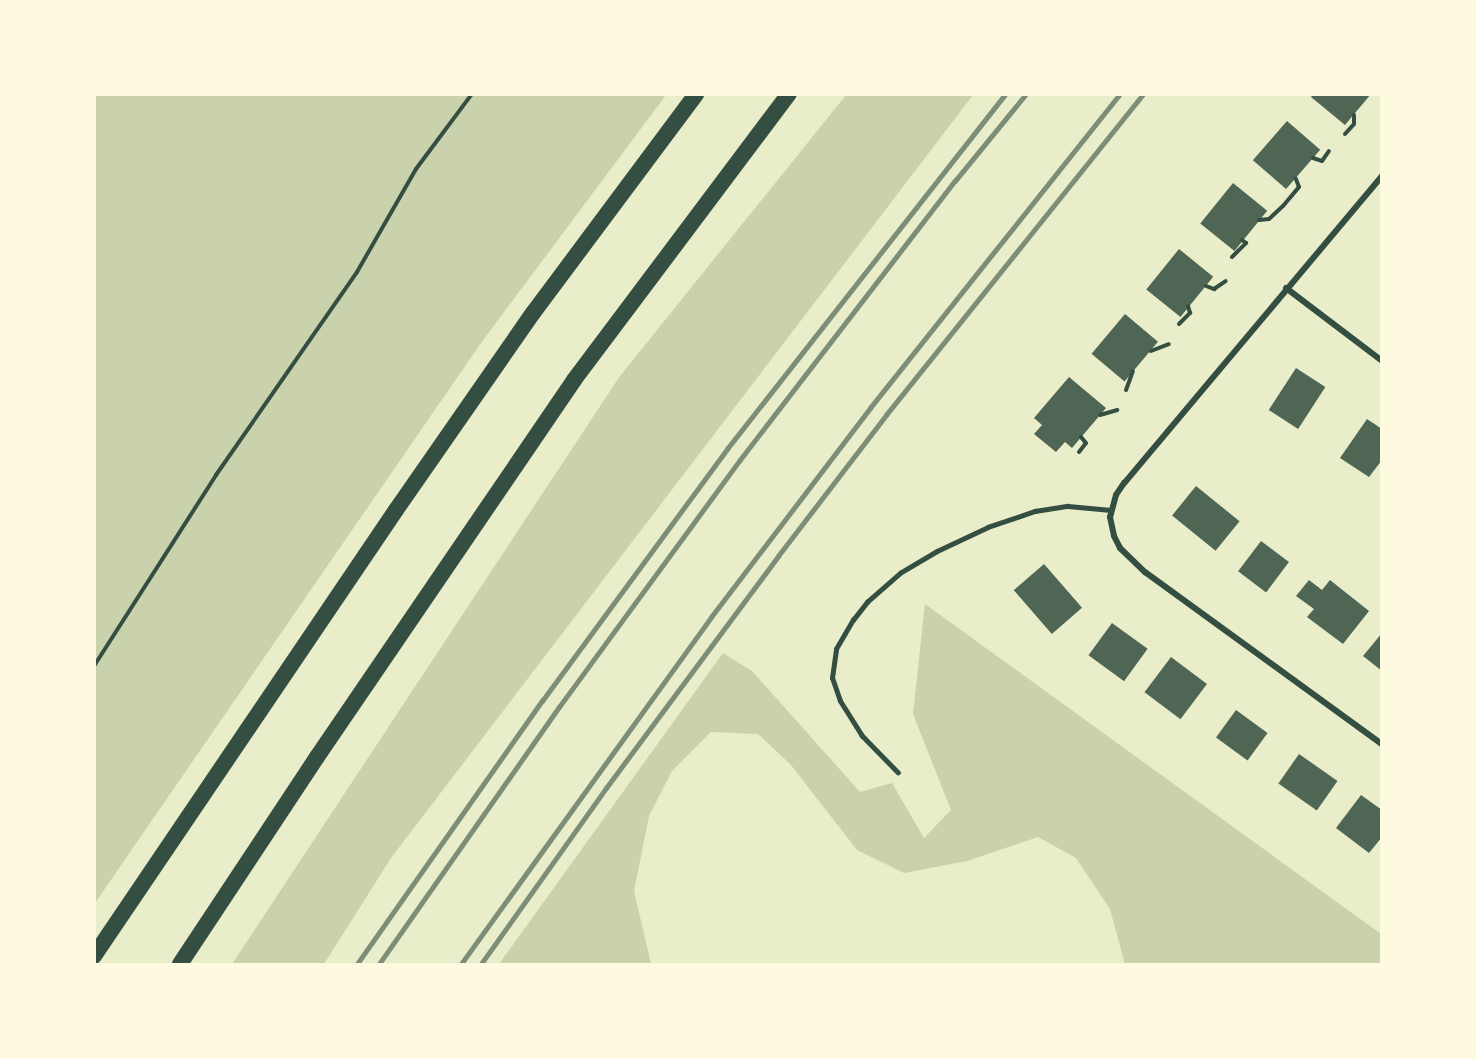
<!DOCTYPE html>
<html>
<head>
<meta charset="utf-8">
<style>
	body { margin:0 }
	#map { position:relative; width:1476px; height:1059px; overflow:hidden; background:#e9edc9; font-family:Merriweather,serif }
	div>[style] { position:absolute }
	.green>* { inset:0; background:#cad2ad }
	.building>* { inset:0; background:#4f6655; transform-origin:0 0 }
	.path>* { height:4px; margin:-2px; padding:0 2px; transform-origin:2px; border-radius:2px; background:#344e41 }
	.service>* { height:4.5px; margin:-2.25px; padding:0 2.25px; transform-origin:2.25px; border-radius:2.25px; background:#344e41 }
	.minor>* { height:6px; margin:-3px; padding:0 3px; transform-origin:3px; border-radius:3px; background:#344e41 }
	.trunk>* { height:16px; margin:-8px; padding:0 8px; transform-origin:8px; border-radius:8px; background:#344e41 }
	.rail>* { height:4.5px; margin:-2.25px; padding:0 2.25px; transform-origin:2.25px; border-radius:2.25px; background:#7c8e77 }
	span { translate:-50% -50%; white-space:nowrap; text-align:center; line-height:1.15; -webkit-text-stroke:6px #fefae0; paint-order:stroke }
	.frame { position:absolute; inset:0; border:96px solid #fefae0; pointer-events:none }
</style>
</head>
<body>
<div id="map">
	<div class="green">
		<i style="clip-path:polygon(95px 95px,666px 95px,481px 343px,95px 903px)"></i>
		<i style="clip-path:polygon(846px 95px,973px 95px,391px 858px,324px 964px,232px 964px,620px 376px)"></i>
		<i style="clip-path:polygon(925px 604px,1381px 934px,1381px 964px,1125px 964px,1110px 909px,1076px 858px,1038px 837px,967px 861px,904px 873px,857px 850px,791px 765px,758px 734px,711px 732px,672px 771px,649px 816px,634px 891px,651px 964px,499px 964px,723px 653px,752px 671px,860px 792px,892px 783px,924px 838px,951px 810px,913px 714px)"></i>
	</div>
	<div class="building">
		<i style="clip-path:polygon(1313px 94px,1371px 94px,1345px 125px,1311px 97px)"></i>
		<i style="left:1287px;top:121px;width:44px;height:52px;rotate:41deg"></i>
		<i style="left:1233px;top:183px;width:44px;height:52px;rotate:39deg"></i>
		<i style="left:1179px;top:249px;width:44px;height:52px;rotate:39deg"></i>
		<i style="left:1125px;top:314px;width:43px;height:52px;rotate:40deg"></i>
		<i style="left:1296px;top:368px;width:35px;height:50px;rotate:33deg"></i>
		<i style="clip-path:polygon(1069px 377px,1106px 408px,1072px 448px,1065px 442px,1056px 452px,1034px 434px,1042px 425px,1034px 418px)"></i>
		<i style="clip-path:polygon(1367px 419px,1382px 429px,1382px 460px,1369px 477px,1340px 458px)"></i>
		<i style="left:1196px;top:486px;width:56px;height:38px;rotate:39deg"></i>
		<i style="left:1261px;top:541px;width:35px;height:38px;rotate:37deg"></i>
		<i style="left:1044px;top:564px;width:58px;height:40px;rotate:49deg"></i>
		<i style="clip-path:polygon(1309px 580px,1322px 590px,1330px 580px,1369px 611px,1343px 644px,1307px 617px,1314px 609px,1296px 596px)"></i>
		<i style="left:1112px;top:623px;width:44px;height:40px;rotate:36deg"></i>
		<i style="clip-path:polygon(1382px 633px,1382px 671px,1363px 656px)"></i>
		<i style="left:1171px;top:657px;width:45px;height:44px;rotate:37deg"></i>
		<i style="left:1236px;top:710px;width:39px;height:34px;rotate:36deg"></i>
		<i style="left:1299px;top:754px;width:47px;height:36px;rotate:35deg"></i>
		<i style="clip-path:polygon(1361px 795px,1382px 810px,1382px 837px,1369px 853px,1336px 828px)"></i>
	</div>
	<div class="path">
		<i style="left:1374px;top:94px;width:6px"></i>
		<i style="left:1345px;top:134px;width:13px;rotate:-48deg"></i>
		<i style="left:1354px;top:124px;width:9px;rotate:-90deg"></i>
		<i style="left:1313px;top:158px;width:9px;rotate:18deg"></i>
		<i style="left:1322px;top:161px;width:12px;rotate:-55deg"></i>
		<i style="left:1259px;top:220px;width:10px;rotate:-6deg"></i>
		<i style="left:1269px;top:219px;width:19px;rotate:-43deg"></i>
		<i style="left:1283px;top:206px;width:25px;rotate:-50deg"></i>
		<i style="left:1299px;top:187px;width:9px;rotate:-111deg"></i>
		<i style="left:1232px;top:257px;width:20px;rotate:-45deg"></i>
		<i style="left:1246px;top:243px;width:5px;rotate:-143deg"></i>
		<i style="left:1206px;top:286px;width:9px;rotate:21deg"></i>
		<i style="left:1214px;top:289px;width:14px;rotate:-34deg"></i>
		<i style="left:1179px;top:324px;width:16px;rotate:-45deg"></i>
		<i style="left:1190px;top:313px;width:7px;rotate:-106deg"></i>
		<i style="left:1151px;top:351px;width:19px;rotate:-21deg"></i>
		<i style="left:1126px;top:390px;width:20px;rotate:-70deg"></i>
		<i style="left:1100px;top:415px;width:18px;rotate:-16deg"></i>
		<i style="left:1079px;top:452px;width:11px;rotate:-52deg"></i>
		<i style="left:1086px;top:443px;width:8px;rotate:-130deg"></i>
		<i style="left:94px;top:666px;width:227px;rotate:-57.4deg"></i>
		<i style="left:216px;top:475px;width:247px;rotate:-55.2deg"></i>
		<i style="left:357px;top:272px;width:119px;rotate:-60.2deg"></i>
		<i style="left:416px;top:169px;width:94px;rotate:-53.3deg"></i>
	</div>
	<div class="service">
		<i style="left:898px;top:773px;width:52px;rotate:-134.2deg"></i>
		<i style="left:862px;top:736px;width:41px;rotate:-122.2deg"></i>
		<i style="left:840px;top:701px;width:24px;rotate:-109deg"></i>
		<i style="left:832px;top:678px;width:29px;rotate:-82deg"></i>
		<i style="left:836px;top:649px;width:34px;rotate:-60deg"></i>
		<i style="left:853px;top:620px;width:23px;rotate:-52deg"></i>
		<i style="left:867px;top:602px;width:44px;rotate:-41.3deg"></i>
		<i style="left:900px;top:573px;width:43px;rotate:-30.7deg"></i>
		<i style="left:937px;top:551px;width:56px;rotate:-25.2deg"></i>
		<i style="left:988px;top:527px;width:50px;rotate:-18.8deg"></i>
		<i style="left:1035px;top:511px;width:33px;rotate:-9deg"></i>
		<i style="left:1068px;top:506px;width:43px;rotate:5.3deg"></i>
	</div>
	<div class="minor">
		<i style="left:1382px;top:176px;width:401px;rotate:130deg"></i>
		<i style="left:1124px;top:483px;width:14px;rotate:124deg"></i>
		<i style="left:1116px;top:495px;width:23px;rotate:105deg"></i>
		<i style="left:1110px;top:517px;width:19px;rotate:78deg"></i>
		<i style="left:1114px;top:536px;width:13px;rotate:63deg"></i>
		<i style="left:1120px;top:548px;width:35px;rotate:44deg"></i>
		<i style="left:1145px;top:572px;width:293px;rotate:36deg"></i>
		<i style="left:1286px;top:288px;width:121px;rotate:37.2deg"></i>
	</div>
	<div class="trunk">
		<i style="left:94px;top:956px;width:539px;rotate:-55.9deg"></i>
		<i style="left:396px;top:510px;width:240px;rotate:-55.2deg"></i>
		<i style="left:533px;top:313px;width:273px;rotate:-53.3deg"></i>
		<i style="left:180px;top:964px;width:248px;rotate:-56.5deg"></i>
		<i style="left:317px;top:757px;width:456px;rotate:-55.7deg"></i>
		<i style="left:574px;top:380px;width:358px;rotate:-53.1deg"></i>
	</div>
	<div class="rail">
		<i style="left:357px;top:964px;width:322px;rotate:-54.9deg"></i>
		<i style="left:542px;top:701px;width:313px;rotate:-53.7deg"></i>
		<i style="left:727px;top:449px;width:451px;rotate:-51.9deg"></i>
		<i style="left:379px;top:964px;width:314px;rotate:-55deg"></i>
		<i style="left:559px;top:707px;width:305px;rotate:-53.8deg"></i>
		<i style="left:739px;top:461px;width:354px;rotate:-52.4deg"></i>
		<i style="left:955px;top:181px;width:112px;rotate:-50.8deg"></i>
		<i style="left:461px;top:964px;width:428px;rotate:-54.2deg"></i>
		<i style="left:711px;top:617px;width:263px;rotate:-52.7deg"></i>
		<i style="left:870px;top:408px;width:401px;rotate:-51.5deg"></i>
		<i style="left:481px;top:964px;width:216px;rotate:-54.6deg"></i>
		<i style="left:606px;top:788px;width:289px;rotate:-53.4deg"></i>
		<i style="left:778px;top:556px;width:178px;rotate:-52.5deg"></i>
		<i style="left:886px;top:415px;width:411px;rotate:-51.3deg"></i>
	</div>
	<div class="frame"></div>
</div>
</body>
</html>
